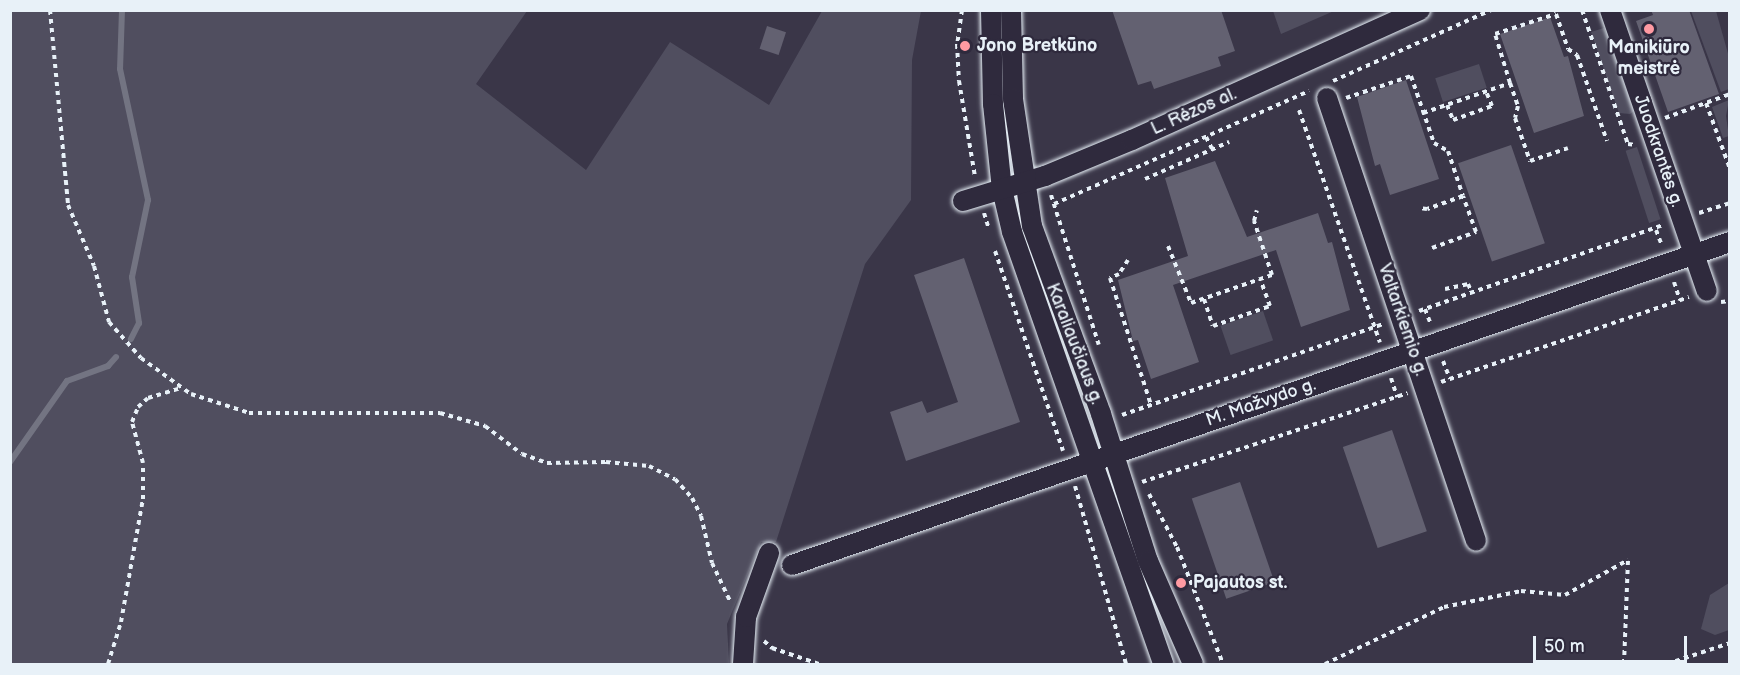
<!DOCTYPE html>
<html>
<head>
<meta charset="utf-8">
<style>
	body { margin:0 }
	#map { position:relative; width:1740px; height:675px; overflow:hidden; background:#3a3648; font-family:"Balsamiq Sans",sans-serif }
	div>[style] { position:absolute }
	.green>* { inset:0; background:#504e5f; transform-origin:0 0 }
	.stream>* { height:6px; margin:-3px; padding:0 3px; transform-origin:3px; border-radius:3px; background:#737482 }
	.building>* { inset:0; background:#636171; transform-origin:0 0 }
	.path>* { height:4px; margin-top:-2px; transform-origin:0; background:repeating-linear-gradient(90deg,#e8f1f8 0 4.5px,transparent 0 9px) }
	.roads { filter:drop-shadow(0 0 2px #e8f1f8) drop-shadow(0 0 2px #e8f1f8) }
	.street>* { height:20px; margin:-10px; padding:0 10px; transform-origin:10px; border-radius:10px; background:#2f2a3d }
	.dots>* { width:16px; height:16px; translate:-50% -50%; box-sizing:border-box; border:3px solid #2f2a3d; border-radius:50% }
	span { translate:-50% -50%; white-space:nowrap; text-align:center; line-height:1.15; -webkit-text-stroke:4.5px #2f2a3d; paint-order:stroke }
	.poi-label { font-size:18px; color:#e8f1f8; font-weight:700 }
	.left { translate:0 -50%; text-align:left }
	.street-label { font-size:18px; color:#e8f1f8 }
	.frame { position:absolute; inset:0; border:12px solid #e8f1f8; pointer-events:none }
	.scale { position:absolute; left:1533px; top:636px; width:154px; height:27px; box-sizing:border-box; border:3px solid #e8f1f8; border-top:0; padding-left:8px; font-size:18px; line-height:21px; white-space:nowrap; color:#e8f1f8; -webkit-text-stroke:4px #2f2a3d; paint-order:stroke }
</style>
</head>
<body>
<div id="map">
	<div class="green">
		<i style="clip-path:polygon(10px 11px,527px 11px,476px 84px,586px 170px,670px 42px,769px 105px,822px 11px,921px 11px,912px 60px,911px 200px,865px 264px,776px 542px,761px 542px,727px 624px,729px 664px,11px 664px)"></i>
		<i style="clip-path:polygon(1273px 11px,1273px 10px,1334px 11px,1281px 34px)"></i>
		<i style="clip-path:polygon(1691px 11px,1716px 11px,1729px 57px,1729px 89px,1721px 92px)"></i>
		<i style="clip-path:polygon(1604px 28px,1634px 111px,1630px 114px,1619px 113px,1591px 32px)"></i>
		<i style="left:1479px;top:64px;width:25px;height:46px;rotate:72deg"></i>
		<i style="clip-path:polygon(1729px 100px,1726px 116px,1729px 136px,1723px 138px,1712px 107px)"></i>
		<i style="left:1637px;top:147px;width:76px;height:12px;rotate:72deg"></i>
		<i style="left:1263px;top:311px;width:31px;height:45px;rotate:71deg"></i>
		<i style="clip-path:polygon(1729px 583px,1729px 630px,1715px 635px,1701px 629px,1710px 595px)"></i>
	</div>
	<div class="stream">
		<i style="left:122px;top:10px;width:59px;rotate:91.9deg"></i>
		<i style="left:120px;top:69px;width:134px;rotate:77.9deg"></i>
		<i style="left:148px;top:200px;width:79px;rotate:101.7deg"></i>
		<i style="left:132px;top:277px;width:47px;rotate:81.3deg"></i>
		<i style="left:139px;top:323px;width:18px;rotate:117deg"></i>
		<i style="left:10px;top:462px;width:99px;rotate:-54.9deg"></i>
		<i style="left:67px;top:381px;width:44px;rotate:-20.1deg"></i>
		<i style="left:108px;top:366px;width:12px;rotate:-48deg"></i>
	</div>
	<div class="building">
		<i style="clip-path:polygon(1112px 10px,1221px 10px,1235px 51px,1218px 57px,1221px 66px,1154px 89px,1151px 81px,1138px 85px)"></i>
		<i style="clip-path:polygon(1651px 10px,1689px 10px,1719px 94px,1668px 112px,1636px 21px,1653px 15px)"></i>
		<i style="clip-path:polygon(1550px 17px,1564px 57px,1568px 56px,1584px 116px,1534px 133px,1500px 34px)"></i>
		<i style="left:767px;top:26px;width:20px;height:24px;rotate:18deg"></i>
		<i style="clip-path:polygon(1406px 80px,1439px 179px,1390px 195px,1380px 164px,1375px 166px,1357px 97px)"></i>
		<i style="left:1511px;top:145px;width:104px;height:56px;rotate:71deg"></i>
		<i style="clip-path:polygon(1215px 161px,1247px 237px,1318px 213px,1328px 243px,1332px 242px,1350px 310px,1301px 327px,1276px 250px,1173px 285px,1199px 362px,1151px 379px,1138px 340px,1133px 341px,1118px 280px,1188px 256px,1165px 178px)"></i>
		<i style="clip-path:polygon(964px 258px,1020px 422px,906px 461px,890px 412px,922px 401px,927px 413px,958px 402px,914px 275px)"></i>
		<i style="left:1392px;top:430px;width:107px;height:52px;rotate:71deg"></i>
		<i style="left:1240px;top:482px;width:106px;height:51px;rotate:71deg"></i>
	</div>
	<div class="path">
		<i style="left:50px;top:10px;width:196px;rotate:84.7deg"></i>
		<i style="left:68px;top:205px;width:66px;rotate:66.9deg"></i>
		<i style="left:94px;top:266px;width:58px;rotate:75deg"></i>
		<i style="left:109px;top:322px;width:48px;rotate:48.4deg"></i>
		<i style="left:141px;top:358px;width:62px;rotate:35.8deg"></i>
		<i style="left:191px;top:394px;width:61px;rotate:18.1deg"></i>
		<i style="left:249px;top:413px;width:191px"></i>
		<i style="left:440px;top:413px;width:47px;rotate:16.1deg"></i>
		<i style="left:485px;top:426px;width:46px;rotate:37.1deg"></i>
		<i style="left:522px;top:454px;width:27px;rotate:20deg"></i>
		<i style="left:547px;top:463px;width:59px;rotate:-1deg"></i>
		<i style="left:606px;top:462px;width:43px;rotate:5.3deg"></i>
		<i style="left:649px;top:466px;width:29px;rotate:27deg"></i>
		<i style="left:675px;top:479px;width:25px;rotate:48deg"></i>
		<i style="left:692px;top:498px;width:20px;rotate:63deg"></i>
		<i style="left:701px;top:516px;width:48px;rotate:76.8deg"></i>
		<i style="left:712px;top:563px;width:42px;rotate:64.7deg"></i>
		<i style="left:962px;top:10px;width:34px;rotate:98deg"></i>
		<i style="left:957px;top:44px;width:37px;rotate:87deg"></i>
		<i style="left:959px;top:81px;width:97px;rotate:80.5deg"></i>
		<i style="left:1582px;top:10px;width:142px;rotate:71.1deg"></i>
		<i style="left:1628px;top:144px;width:8px;rotate:7deg"></i>
		<i style="left:1333px;top:81px;width:173px;rotate:-24.2deg"></i>
		<i style="left:1510px;top:83px;width:51px;rotate:-107deg"></i>
		<i style="left:1495px;top:34px;width:64px;rotate:-18.2deg"></i>
		<i style="left:1556px;top:14px;width:37px;rotate:71deg"></i>
		<i style="left:1568px;top:49px;width:11px;rotate:34deg"></i>
		<i style="left:1577px;top:55px;width:91px;rotate:70.8deg"></i>
		<i style="left:1346px;top:98px;width:69px;rotate:-18.7deg"></i>
		<i style="left:1411px;top:76px;width:71px;rotate:71.1deg"></i>
		<i style="left:1434px;top:143px;width:16px;rotate:30deg"></i>
		<i style="left:1448px;top:151px;width:47px;rotate:71.6deg"></i>
		<i style="left:1463px;top:196px;width:38px;rotate:160deg"></i>
		<i style="left:1427px;top:209px;width:8px;rotate:-173deg"></i>
		<i style="left:1706px;top:103px;width:70px;rotate:70deg"></i>
		<i style="left:1447px;top:105px;width:16px;rotate:68deg"></i>
		<i style="left:1453px;top:120px;width:41px;rotate:-19.7deg"></i>
		<i style="left:1492px;top:106px;width:16px;rotate:-112deg"></i>
		<i style="left:1299px;top:110px;width:246px;rotate:70.8deg"></i>
		<i style="left:1423px;top:113px;width:92px;rotate:-19deg"></i>
		<i style="left:1510px;top:83px;width:24px;rotate:71deg"></i>
		<i style="left:1518px;top:106px;width:12px;rotate:104deg"></i>
		<i style="left:1515px;top:118px;width:46px;rotate:70.8deg"></i>
		<i style="left:1530px;top:161px;width:40px;rotate:-18.9deg"></i>
		<i style="left:1665px;top:118px;width:69px;rotate:-20.3deg"></i>
		<i style="left:1206px;top:137px;width:13px;rotate:63deg"></i>
		<i style="left:1145px;top:179px;width:92px;rotate:-23.8deg"></i>
		<i style="left:1051px;top:195px;width:157px;rotate:72.3deg"></i>
		<i style="left:1054px;top:204px;width:279px;rotate:-23.9deg"></i>
		<i style="left:984px;top:213px;width:17px;rotate:73deg"></i>
		<i style="left:1699px;top:213px;width:33px;rotate:-18deg"></i>
		<i style="left:1656px;top:230px;width:17px;rotate:69deg"></i>
		<i style="left:1168px;top:246px;width:61px;rotate:68deg"></i>
		<i style="left:1191px;top:303px;width:86px;rotate:-19.1deg"></i>
		<i style="left:1272px;top:275px;width:57px;rotate:-108.4deg"></i>
		<i style="left:1254px;top:221px;width:11px;rotate:-75deg"></i>
		<i style="left:1432px;top:248px;width:47px;rotate:-20deg"></i>
		<i style="left:1476px;top:232px;width:38px;rotate:-110deg"></i>
		<i style="left:995px;top:251px;width:211px;rotate:71.2deg"></i>
		<i style="left:1128px;top:260px;width:17px;rotate:123deg"></i>
		<i style="left:1119px;top:274px;width:10px;rotate:156deg"></i>
		<i style="left:1110px;top:278px;width:133px;rotate:72.1deg"></i>
		<i style="left:1674px;top:282px;width:19px;rotate:72deg"></i>
		<i style="left:1445px;top:289px;width:24px;rotate:-12deg"></i>
		<i style="left:1468px;top:284px;width:10px;rotate:66deg"></i>
		<i style="left:1204px;top:299px;width:28px;rotate:72deg"></i>
		<i style="left:1213px;top:326px;width:60px;rotate:-19.3deg"></i>
		<i style="left:1270px;top:306px;width:29px;rotate:-110deg"></i>
		<i style="left:1721px;top:302px;width:9px;rotate:-6deg"></i>
		<i style="left:1425px;top:309px;width:17px;rotate:69deg"></i>
		<i style="left:1419px;top:311px;width:259px;rotate:-19.4deg"></i>
		<i style="left:1443px;top:361px;width:19px;rotate:69deg"></i>
		<i style="left:1391px;top:378px;width:20px;rotate:72deg"></i>
		<i style="left:1441px;top:382px;width:262px;rotate:-18.9deg"></i>
		<i style="left:1122px;top:415px;width:277px;rotate:-19.2deg"></i>
		<i style="left:1142px;top:482px;width:280px;rotate:-18.5deg"></i>
		<i style="left:1075px;top:486px;width:185px;rotate:74deg"></i>
		<i style="left:1149px;top:494px;width:60px;rotate:62.2deg"></i>
		<i style="left:1177px;top:547px;width:126px;rotate:68.5deg"></i>
		<i style="left:764px;top:641px;width:11px;rotate:41deg"></i>
		<i style="left:772px;top:648px;width:50px;rotate:18.8deg"></i>
		<i style="left:108px;top:664px;width:44px;rotate:-72.8deg"></i>
		<i style="left:121px;top:622px;width:125px;rotate:-79.9deg"></i>
		<i style="left:143px;top:499px;width:36px;rotate:-90deg"></i>
		<i style="left:143px;top:463px;width:42px;rotate:-105deg"></i>
		<i style="left:132px;top:422px;width:16px;rotate:-68deg"></i>
		<i style="left:138px;top:407px;width:13px;rotate:-42deg"></i>
		<i style="left:148px;top:398px;width:34px;rotate:-17deg"></i>
		<i style="left:1325px;top:664px;width:132px;rotate:-25.6deg"></i>
		<i style="left:1444px;top:607px;width:79px;rotate:-11.7deg"></i>
		<i style="left:1521px;top:591px;width:44px;rotate:5.2deg"></i>
		<i style="left:1565px;top:595px;width:72px;rotate:-29.1deg"></i>
		<i style="left:1624px;top:664px;width:104px;rotate:-87.8deg"></i>
		<i style="left:1667px;top:664px;width:66px;rotate:-18.4deg"></i>
	</div>
	<div class="roads">
		<div class="street">
			<i style="left:991px;top:10px;width:94px;rotate:88.8deg"></i>
			<i style="left:993px;top:104px;width:85px;rotate:84deg"></i>
			<i style="left:1002px;top:189px;width:44px;rotate:76.9deg"></i>
			<i style="left:1012px;top:232px;width:458px;rotate:70.7deg"></i>
			<i style="left:1011px;top:10px;width:89px;rotate:88.7deg"></i>
			<i style="left:1013px;top:99px;width:128px;rotate:81.5deg"></i>
			<i style="left:1032px;top:226px;width:200px;rotate:69.8deg"></i>
			<i style="left:1101px;top:414px;width:154px;rotate:72.3deg"></i>
			<i style="left:1148px;top:561px;width:112px;rotate:66.4deg"></i>
			<i style="left:1610px;top:10px;width:297px;rotate:71deg"></i>
			<i style="left:1327px;top:98px;width:467px;rotate:71.4deg"></i>
			<i style="left:963px;top:201px;width:86px;rotate:-17deg"></i>
			<i style="left:1045px;top:176px;width:94px;rotate:-22.5deg"></i>
			<i style="left:1132px;top:140px;width:316px;rotate:-24.3deg"></i>
			<i style="left:792px;top:565px;width:992px;rotate:-19deg"></i>
			<i style="left:743px;top:664px;width:47px;rotate:-86.3deg"></i>
			<i style="left:746px;top:617px;width:68px;rotate:-70.2deg"></i>
		</div>
	</div>
	<div class="dots">
		<i style="left:1649px;top:29px;background:#ff9aa2"></i>
		<i style="left:965px;top:46px;background:#ff9aa2"></i>
		<i style="left:1181px;top:583px;background:#ff9aa2"></i>
	</div>
	<div class="poi-label">
		<span class="left" style="left:977px;top:46px">Jono Bretkūno</span>
		<span style="left:1649px;top:59px">Manikiūro<br>meistrė</span>
		<span class="left" style="left:1193px;top:583px">Pajautos st.</span>
	</div>
	<div class="street-label">
		<span style="left:1194px;top:112px;rotate:-24deg">L. Rėzos al.</span>
		<span style="left:1658px;top:151px;rotate:71deg">Juodkrantės g.</span>
		<span style="left:1402px;top:320px;rotate:71deg">Valtarkiemio g.</span>
		<span style="left:1074px;top:344px;rotate:69deg">Karaliaučiaus g.</span>
		<span style="left:1261px;top:403px;rotate:-19deg">M. Mažvydo g.</span>
	</div>
	<div class="frame"></div>
	<div class="scale">50 m</div>
</div>
</body>
</html>
